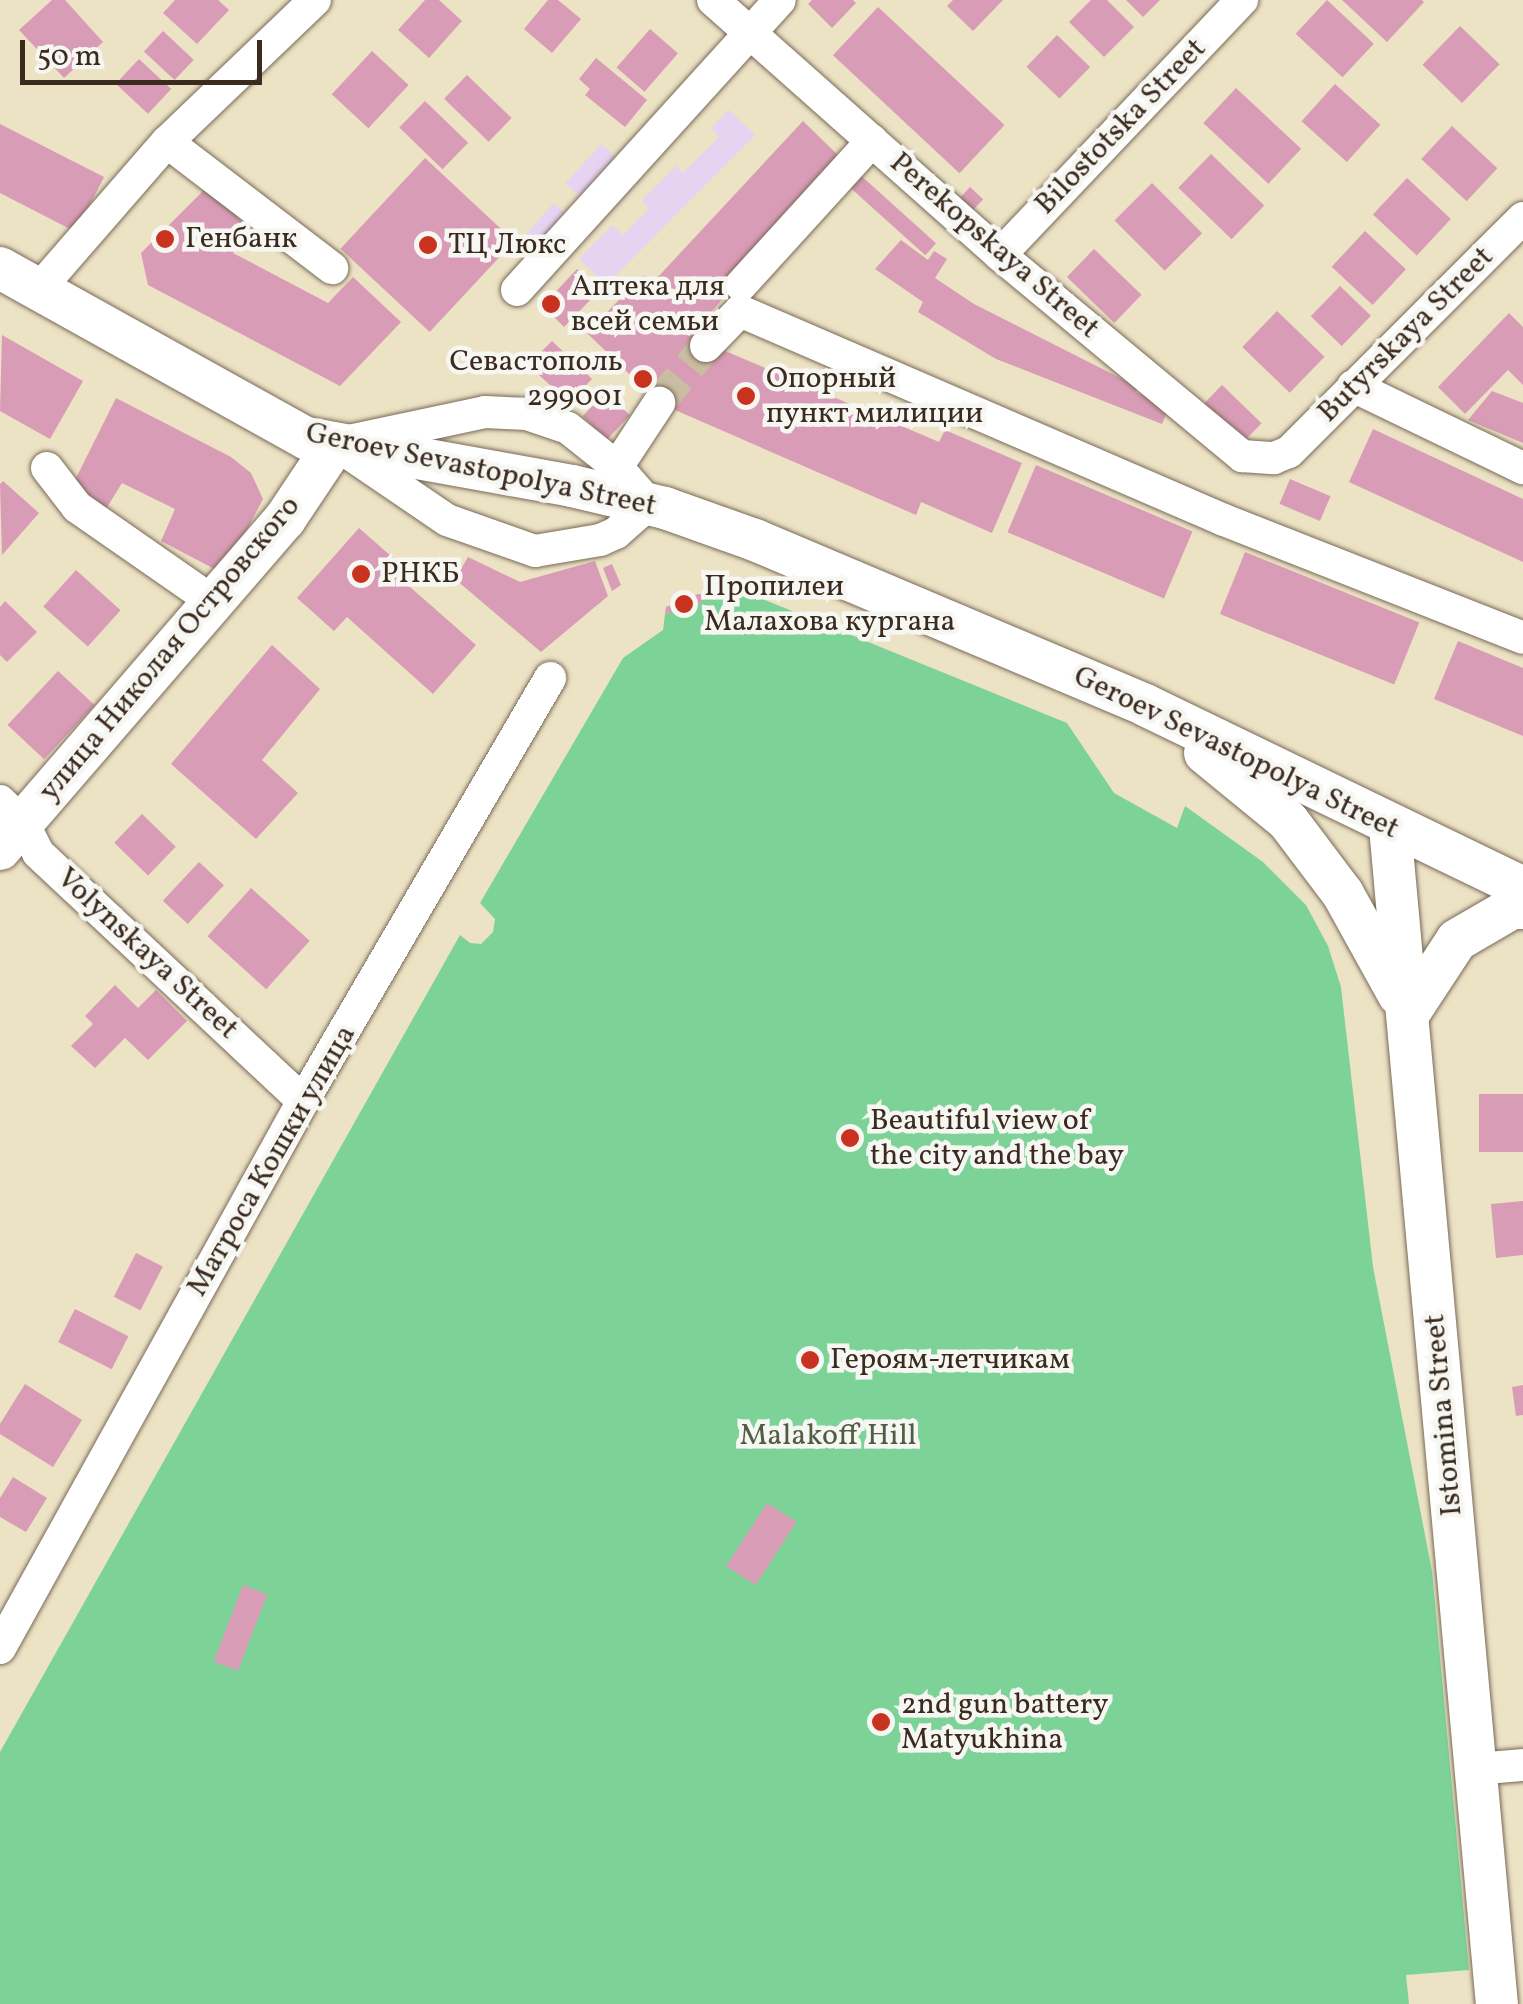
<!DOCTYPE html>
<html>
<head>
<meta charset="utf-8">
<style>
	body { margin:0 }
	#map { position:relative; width:1523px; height:2004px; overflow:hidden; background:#ece2c4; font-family:Vollkorn,serif }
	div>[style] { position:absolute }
	.built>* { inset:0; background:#e5d3f1; transform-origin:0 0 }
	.green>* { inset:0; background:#7dd397 }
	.building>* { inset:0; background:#d99cb6; transform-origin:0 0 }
	.minor-tunnel>* { height:32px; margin-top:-16px; transform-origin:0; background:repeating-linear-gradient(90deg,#c9bda3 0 32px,transparent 0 48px) }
	.roads { filter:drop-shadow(0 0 2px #796a58) drop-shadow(0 0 2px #796a58) }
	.minor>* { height:32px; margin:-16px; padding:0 16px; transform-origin:16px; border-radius:16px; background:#fff }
	.major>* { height:42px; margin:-21px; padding:0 21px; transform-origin:21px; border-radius:21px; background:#fff }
	.dots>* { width:28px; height:28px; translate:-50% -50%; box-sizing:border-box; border:5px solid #f6f6f2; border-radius:50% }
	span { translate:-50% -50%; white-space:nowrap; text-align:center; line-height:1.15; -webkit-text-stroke:9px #f6f6f2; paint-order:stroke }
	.street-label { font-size:30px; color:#3b2a1e }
	.poi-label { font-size:30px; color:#3b2a1e }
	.left { translate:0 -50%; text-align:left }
	.right { translate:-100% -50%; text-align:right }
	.park-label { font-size:30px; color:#4f5d42 }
	.scale { position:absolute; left:20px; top:40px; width:242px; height:45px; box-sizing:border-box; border:5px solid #3b2a1e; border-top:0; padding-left:12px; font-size:30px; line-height:35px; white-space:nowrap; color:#3b2a1e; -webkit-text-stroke:8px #f6f6f2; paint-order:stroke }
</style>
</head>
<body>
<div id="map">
	<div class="built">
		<i style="clip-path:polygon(729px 110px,755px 135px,606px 285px,579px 259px,612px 225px,623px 235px,649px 209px,642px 200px,676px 166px,683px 173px,719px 137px,711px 128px)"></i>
		<i style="left:601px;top:144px;width:28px;height:53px;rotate:42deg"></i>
		<i style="left:554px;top:203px;width:28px;height:53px;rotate:42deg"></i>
	</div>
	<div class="green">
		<i style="clip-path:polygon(711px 578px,1067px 723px,1114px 793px,1177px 828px,1185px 806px,1263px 862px,1306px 905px,1328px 946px,1341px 987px,1373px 1267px,1432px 1571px,1469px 1970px,1406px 1975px,1409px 2004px,0 2004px,0 1752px,460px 935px,470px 943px,481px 944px,493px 932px,495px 919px,480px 903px,623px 658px,663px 630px,665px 614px,711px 596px)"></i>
	</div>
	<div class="building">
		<i style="clip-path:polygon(52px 0,65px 0,103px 42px,64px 78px,19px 30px)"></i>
		<i style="clip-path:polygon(175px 0,218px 0,229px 10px,197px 44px,163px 13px)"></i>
		<i style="clip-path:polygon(425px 0,439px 0,462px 21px,429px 58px,398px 30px)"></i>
		<i style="clip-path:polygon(548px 0,558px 0,581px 19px,552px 53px,524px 29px)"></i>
		<i style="clip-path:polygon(812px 0,853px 0,856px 3px,832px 28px,808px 4px)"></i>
		<i style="clip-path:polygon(953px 0,1003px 0,973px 31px,947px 6px)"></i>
		<i style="clip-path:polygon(1091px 0,1107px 0,1134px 27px,1104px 57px,1069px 22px)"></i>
		<i style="clip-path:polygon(1126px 0,1160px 0,1143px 17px)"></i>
		<i style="left:1327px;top:0;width:64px;height:46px;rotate:43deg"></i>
		<i style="clip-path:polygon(1342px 0,1422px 0,1424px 2px,1387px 42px)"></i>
		<i style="left:878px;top:7px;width:173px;height:66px;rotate:43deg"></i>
		<i style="left:1460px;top:26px;width:55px;height:54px;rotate:44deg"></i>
		<i style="left:650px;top:29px;width:37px;height:51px;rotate:41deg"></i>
		<i style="left:163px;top:31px;width:42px;height:28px;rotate:43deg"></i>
		<i style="left:1057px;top:35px;width:46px;height:44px;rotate:44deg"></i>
		<i style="left:372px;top:51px;width:50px;height:59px;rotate:43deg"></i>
		<i style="clip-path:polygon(596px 58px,647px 100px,625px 127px,585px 95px,590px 89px,579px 79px)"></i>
		<i style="left:139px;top:59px;width:44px;height:34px;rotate:43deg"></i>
		<i style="left:467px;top:75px;width:62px;height:33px;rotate:44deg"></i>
		<i style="left:1335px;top:84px;width:61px;height:50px;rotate:42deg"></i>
		<i style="left:1236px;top:88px;width:89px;height:48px;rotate:43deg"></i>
		<i style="left:425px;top:101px;width:60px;height:37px;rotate:44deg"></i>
		<i style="clip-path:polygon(803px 121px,846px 163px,701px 323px,702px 341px,939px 442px,945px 430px,1022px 463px,992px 533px,921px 502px,916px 515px,659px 403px,587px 333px,642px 276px,657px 278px)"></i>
		<i style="clip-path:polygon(0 124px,104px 177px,76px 232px,0 193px)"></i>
		<i style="left:1452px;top:126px;width:62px;height:45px;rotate:43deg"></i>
		<i style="left:1211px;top:154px;width:74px;height:47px;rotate:44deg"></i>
		<i style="left:425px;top:158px;width:122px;height:124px;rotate:43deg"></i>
		<i style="left:858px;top:173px;width:105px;height:16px;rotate:42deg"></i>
		<i style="left:1407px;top:178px;width:60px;height:50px;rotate:43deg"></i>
		<i style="left:1152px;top:183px;width:71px;height:53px;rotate:45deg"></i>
		<i style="clip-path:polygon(207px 187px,254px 233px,233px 253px,328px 303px,353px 277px,401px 322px,340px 386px,148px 285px,141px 253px)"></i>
		<i style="left:970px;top:187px;width:18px;height:27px;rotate:43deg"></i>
		<i style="left:1365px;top:231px;width:56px;height:49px;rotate:43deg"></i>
		<i style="clip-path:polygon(901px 240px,928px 260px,934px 251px,947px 259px,935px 278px,974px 304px,1138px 387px,1136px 392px,1169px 407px,1162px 424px,996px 359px,918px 312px,923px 302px,875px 269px)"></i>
		<i style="left:1094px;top:249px;width:66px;height:39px;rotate:44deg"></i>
		<i style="clip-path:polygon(577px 269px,599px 291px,564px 327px,550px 313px,549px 299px)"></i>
		<i style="left:1340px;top:286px;width:43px;height:42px;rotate:44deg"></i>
		<i style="left:1277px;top:311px;width:66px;height:50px;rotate:44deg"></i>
		<i style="clip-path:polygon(1509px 313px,1523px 327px,1523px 385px,1508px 370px,1465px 414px,1438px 387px)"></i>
		<i style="clip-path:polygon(2px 335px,83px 381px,50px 439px,0 411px)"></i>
		<i style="clip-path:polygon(552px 341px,592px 379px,569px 403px,538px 374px,542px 351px)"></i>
		<i style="left:1222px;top:385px;width:55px;height:31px;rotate:44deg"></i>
		<i style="clip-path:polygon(1492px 391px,1523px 403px,1523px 443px,1468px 420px)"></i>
		<i style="left:605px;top:392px;width:34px;height:33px;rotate:43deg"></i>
		<i style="clip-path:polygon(116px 398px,231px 457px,251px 473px,263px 499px,224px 574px,161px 541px,175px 509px,122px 483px,106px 509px,71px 488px)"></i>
		<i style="clip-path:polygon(1373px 429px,1523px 499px,1523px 562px,1349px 482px)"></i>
		<i style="left:1036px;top:465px;width:170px;height:73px;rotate:23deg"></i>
		<i style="left:1290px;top:479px;width:44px;height:27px;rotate:23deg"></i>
		<i style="clip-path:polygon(3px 481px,39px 513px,2px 555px,0 484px)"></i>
		<i style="clip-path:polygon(359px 528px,400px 564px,393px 572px,476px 645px,433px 694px,347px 617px,334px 631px,297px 598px)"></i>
		<i style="left:1245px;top:552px;width:188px;height:67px;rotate:22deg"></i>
		<i style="clip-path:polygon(468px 557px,520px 582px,595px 561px,608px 596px,541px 652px,455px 579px)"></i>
		<i style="clip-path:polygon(612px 564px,621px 585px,612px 591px,603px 568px)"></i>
		<i style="left:76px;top:570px;width:60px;height:49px;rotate:42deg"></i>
		<i style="clip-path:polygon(698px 594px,705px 595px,702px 602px,665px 614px,666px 607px)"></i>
		<i style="clip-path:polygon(5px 601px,37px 632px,7px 662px,0 655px,0 607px)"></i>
		<i style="clip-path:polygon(1458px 641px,1523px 668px,1523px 736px,1434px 699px)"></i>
		<i style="clip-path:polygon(272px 645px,320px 689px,262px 760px,298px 793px,256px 839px,171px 764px)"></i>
		<i style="left:58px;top:671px;width:50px;height:74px;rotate:43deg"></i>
		<i style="left:142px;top:814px;width:47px;height:40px;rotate:44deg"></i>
		<i style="left:199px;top:862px;width:34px;height:53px;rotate:43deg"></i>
		<i style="left:251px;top:888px;width:79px;height:65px;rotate:42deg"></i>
		<i style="clip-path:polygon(115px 985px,138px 1008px,156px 990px,187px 1021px,148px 1060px,125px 1038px,95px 1068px,71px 1046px,93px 1024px,85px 1016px)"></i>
		<i style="left:1523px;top:1094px;width:58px;height:44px;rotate:90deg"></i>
		<i style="clip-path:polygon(1523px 1201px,1523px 1255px,1496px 1258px,1491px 1204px)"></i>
		<i style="left:136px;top:1253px;width:30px;height:49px;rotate:27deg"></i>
		<i style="left:75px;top:1309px;width:60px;height:37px;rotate:27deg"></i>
		<i style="clip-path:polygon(25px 1384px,82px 1420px,53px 1467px,0 1434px,0 1424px)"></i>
		<i style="clip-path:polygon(1523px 1385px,1523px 1415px,1516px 1416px,1512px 1387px)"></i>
		<i style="clip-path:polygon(13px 1477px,47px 1498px,26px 1532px,0 1517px,0 1498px)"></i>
		<i style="left:767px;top:1503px;width:35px;height:75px;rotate:33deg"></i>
		<i style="left:243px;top:1585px;width:26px;height:82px;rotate:21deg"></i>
	</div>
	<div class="minor-tunnel">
		<i style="left:659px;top:403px;width:74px;rotate:-50.5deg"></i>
	</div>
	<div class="roads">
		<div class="minor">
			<i style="left:713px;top:0;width:384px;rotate:41.6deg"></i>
			<i style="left:1000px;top:255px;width:315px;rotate:39.7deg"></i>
			<i style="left:1242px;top:456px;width:32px;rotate:4deg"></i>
			<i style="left:1274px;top:458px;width:16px;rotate:-22deg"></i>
			<i style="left:1289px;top:452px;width:331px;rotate:-45deg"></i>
			<i style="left:167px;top:142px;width:205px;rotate:-43.8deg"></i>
			<i style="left:1000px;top:255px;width:352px;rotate:-46.5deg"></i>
			<i style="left:741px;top:285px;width:195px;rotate:-47.7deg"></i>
			<i style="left:39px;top:289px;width:195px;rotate:-49deg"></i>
			<i style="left:167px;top:142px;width:208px;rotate:37.4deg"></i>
			<i style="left:517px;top:290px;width:391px;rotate:-47.8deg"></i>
			<i style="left:706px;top:346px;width:49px;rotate:-45.8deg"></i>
			<i style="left:740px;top:311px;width:527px;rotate:23.36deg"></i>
			<i style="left:1224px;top:520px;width:321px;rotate:21.5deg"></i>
			<i style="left:1353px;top:386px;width:189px;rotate:25.8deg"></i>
			<i style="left:485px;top:412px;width:42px;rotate:2.7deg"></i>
			<i style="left:527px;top:414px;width:43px;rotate:18.9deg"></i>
			<i style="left:568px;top:428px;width:63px;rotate:38.5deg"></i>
			<i style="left:617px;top:467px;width:49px;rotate:49.1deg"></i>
			<i style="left:649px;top:504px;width:44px;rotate:138.7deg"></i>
			<i style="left:616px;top:533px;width:17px;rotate:156deg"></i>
			<i style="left:600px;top:540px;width:66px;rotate:170.4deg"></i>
			<i style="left:535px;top:551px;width:93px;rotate:-160.6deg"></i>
			<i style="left:447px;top:520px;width:135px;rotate:-145.8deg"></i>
			<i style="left:335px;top:444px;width:153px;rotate:-12deg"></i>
			<i style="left:617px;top:467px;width:77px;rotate:-56.7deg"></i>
			<i style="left:47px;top:468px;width:49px;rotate:52.4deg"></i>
			<i style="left:77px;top:507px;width:160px;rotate:34.8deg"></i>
			<i style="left:0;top:801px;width:32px;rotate:44deg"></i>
			<i style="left:23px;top:823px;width:34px;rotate:63deg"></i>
			<i style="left:38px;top:853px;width:363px;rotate:43.1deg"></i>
			<i style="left:0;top:1648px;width:625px;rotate:-61.02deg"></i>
			<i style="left:303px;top:1101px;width:490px;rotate:-59.7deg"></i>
			<i style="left:1475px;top:1769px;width:48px;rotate:-4.8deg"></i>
		</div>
		<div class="major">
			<i style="left:0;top:268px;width:350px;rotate:29.1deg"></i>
			<i style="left:306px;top:438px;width:270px;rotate:10.2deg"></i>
			<i style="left:572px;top:486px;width:96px;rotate:13.3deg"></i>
			<i style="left:665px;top:508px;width:96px;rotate:19.6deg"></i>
			<i style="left:755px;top:540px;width:423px;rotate:22.9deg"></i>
			<i style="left:1145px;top:705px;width:420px;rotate:25.8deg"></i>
			<i style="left:1205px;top:753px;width:107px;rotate:39.3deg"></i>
			<i style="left:1288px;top:821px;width:91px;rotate:53deg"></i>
			<i style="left:1343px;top:894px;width:115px;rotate:61deg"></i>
			<i style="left:1390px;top:827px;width:1182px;rotate:84.81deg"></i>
			<i style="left:0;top:849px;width:436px;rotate:-49.2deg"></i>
			<i style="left:285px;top:519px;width:90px;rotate:-56.3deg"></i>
			<i style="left:1409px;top:1013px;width:87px;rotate:-56.7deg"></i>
			<i style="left:1457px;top:940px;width:64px;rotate:-30.2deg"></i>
			<i style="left:1512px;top:908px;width:11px"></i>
		</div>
	</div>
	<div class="dots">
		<i style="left:165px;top:239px;background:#c8321e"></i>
		<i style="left:428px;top:245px;background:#c8321e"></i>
		<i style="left:551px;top:304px;background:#c8321e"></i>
		<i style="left:643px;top:379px;background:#c8321e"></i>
		<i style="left:746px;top:396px;background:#c8321e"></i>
		<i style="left:361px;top:574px;background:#c8321e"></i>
		<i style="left:684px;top:604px;background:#c8321e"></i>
		<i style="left:850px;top:1138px;background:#c8321e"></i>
		<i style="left:810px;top:1360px;background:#c8321e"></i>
		<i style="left:881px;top:1722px;background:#c8321e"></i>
	</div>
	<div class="street-label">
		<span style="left:1121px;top:127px;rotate:-46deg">Bilostotska Street</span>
		<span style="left:994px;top:246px;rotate:41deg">Perekopskaya Street</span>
		<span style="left:1406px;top:335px;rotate:-45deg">Butyrskaya Street</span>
		<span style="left:481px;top:470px;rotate:12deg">Geroev Sevastopolya Street</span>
		<span style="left:170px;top:649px;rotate:-50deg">улица Николая Островского</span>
		<span style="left:1236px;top:753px;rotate:26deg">Geroev Sevastopolya Street</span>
		<span style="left:147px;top:954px;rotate:43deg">Volynskaya Street</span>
		<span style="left:272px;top:1161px;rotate:-60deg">Матроса Кошки улица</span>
		<span style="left:1444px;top:1415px;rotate:-95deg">Istomina Street</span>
	</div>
	<div class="poi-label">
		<span class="left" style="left:185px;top:239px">Генбанк</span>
		<span class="left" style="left:448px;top:245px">ТЦ Люкс</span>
		<span class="left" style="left:571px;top:304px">Аптека для<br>всей семьи</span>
		<span class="right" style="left:623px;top:379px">Севастополь<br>299001</span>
		<span class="left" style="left:766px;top:396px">Опорный<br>пункт милиции</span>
		<span class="left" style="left:381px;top:574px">РНКБ</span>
		<span class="left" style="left:704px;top:604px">Пропилеи<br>Малахова кургана</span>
		<span class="left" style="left:870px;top:1138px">Beautiful view of<br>the city and the bay</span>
		<span class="left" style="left:830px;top:1360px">Героям-летчикам</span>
		<span class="left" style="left:901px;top:1722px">2nd gun battery<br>Matyukhina</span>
	</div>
	<div class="park-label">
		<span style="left:828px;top:1436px">Malakoff Hill</span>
	</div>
	<div class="scale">50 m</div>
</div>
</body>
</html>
